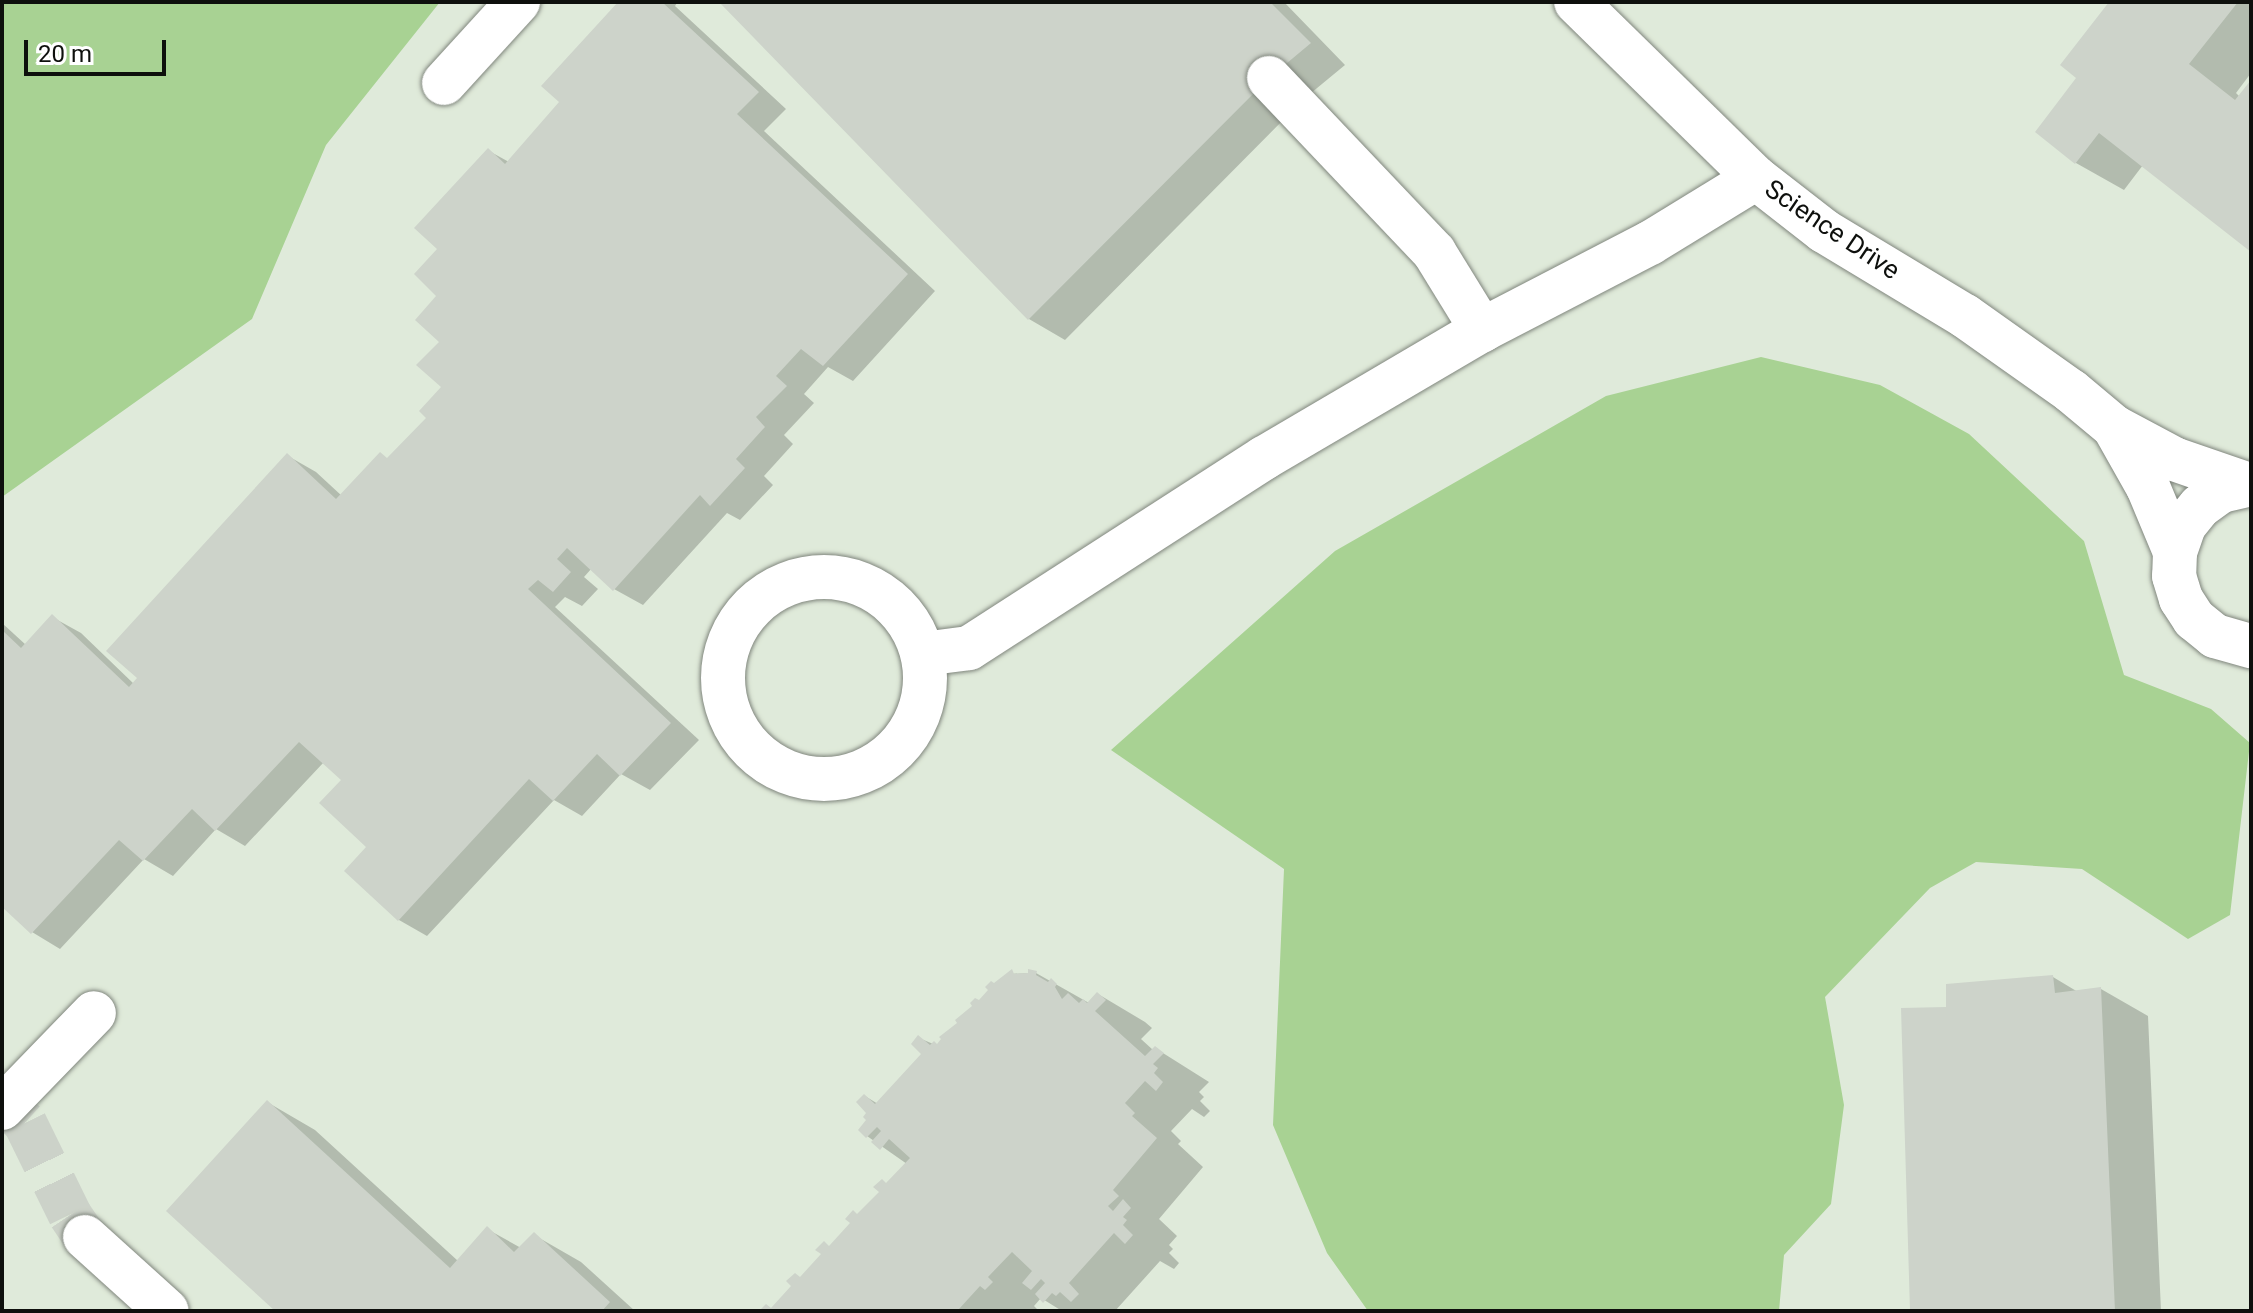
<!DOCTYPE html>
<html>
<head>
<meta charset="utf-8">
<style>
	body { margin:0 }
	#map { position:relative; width:2253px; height:1313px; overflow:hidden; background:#edf4ea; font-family:Roboto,sans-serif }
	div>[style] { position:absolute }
	.built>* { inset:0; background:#dfeada; transform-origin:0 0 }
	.forest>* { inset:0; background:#a8d293 }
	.shadow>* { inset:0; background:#0003 }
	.building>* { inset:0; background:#cdd3ca }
	.minor-tunnel>* { height:44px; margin-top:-22px; transform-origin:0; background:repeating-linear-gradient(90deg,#ccd2c9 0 44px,transparent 0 66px) }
	.roads { filter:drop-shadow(0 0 2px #80867d) drop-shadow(0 0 2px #80867d) }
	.minor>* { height:44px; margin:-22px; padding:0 22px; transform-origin:22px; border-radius:22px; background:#fff }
	.minor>.ring { margin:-22px; padding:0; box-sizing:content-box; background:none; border:44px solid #fff; border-radius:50% }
	.bridges { filter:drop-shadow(0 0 2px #80867d) drop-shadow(0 0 2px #80867d) }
	.minor-bridge>* { height:44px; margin:-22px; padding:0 22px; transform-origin:22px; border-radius:22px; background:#fff }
	span { translate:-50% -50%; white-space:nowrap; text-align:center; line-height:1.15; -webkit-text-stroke:6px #fff; paint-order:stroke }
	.street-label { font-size:26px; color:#0e100d }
	.frame { position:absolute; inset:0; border:4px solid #0e100d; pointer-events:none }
	.scale { position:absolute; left:24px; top:40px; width:142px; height:36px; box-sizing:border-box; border:4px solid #0e100d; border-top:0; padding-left:10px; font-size:24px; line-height:28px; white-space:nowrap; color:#0e100d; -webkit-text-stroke:6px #fff; paint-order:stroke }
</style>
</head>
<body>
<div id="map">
	<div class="built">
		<i style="left:2px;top:2px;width:2249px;height:1309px"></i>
	</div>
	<div class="forest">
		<i style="clip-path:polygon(2px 2px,440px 2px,326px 145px,252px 319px,2px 497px)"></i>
		<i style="clip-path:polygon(1761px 357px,1880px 385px,1969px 434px,2084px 541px,2124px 675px,2211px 709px,2250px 743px,2230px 915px,2188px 939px,2082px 869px,1976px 862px,1930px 888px,1825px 997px,1844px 1105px,1831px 1204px,1784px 1255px,1779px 1311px,1368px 1311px,1327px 1253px,1273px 1125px,1284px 869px,1111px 750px,1335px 551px,1606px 396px)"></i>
	</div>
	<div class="shadow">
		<i style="clip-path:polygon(621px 2px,677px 3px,675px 6px,786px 109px,764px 131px,935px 291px,853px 381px,828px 367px,804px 394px,814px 403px,784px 435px,793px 444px,764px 476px,773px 485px,740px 520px,727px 513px,643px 605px,614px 589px,592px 568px,584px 577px,598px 589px,582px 606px,565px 597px,555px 607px,699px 740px,650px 790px,621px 774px,582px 816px,554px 800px,427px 936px,399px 920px,344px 780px,324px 762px,245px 846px,216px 829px,173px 876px,144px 859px,60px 949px,32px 932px,2px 905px,2px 623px,26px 645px,52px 617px,81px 633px,134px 684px,288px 456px,316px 472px,342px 496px,389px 459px,429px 418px,444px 387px,440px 249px,489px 151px,509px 162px,562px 102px)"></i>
		<i style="clip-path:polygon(721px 2px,1284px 2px,1345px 65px,1305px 98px,1065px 340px,1029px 319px)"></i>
		<i style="clip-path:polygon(2112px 2px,2251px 2px,2251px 73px,2236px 93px,2240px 97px,2251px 83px,2251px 250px,2143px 165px,2124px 190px,2076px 163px,2037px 132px,2079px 78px)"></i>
		<i style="clip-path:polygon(1036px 973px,1089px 1003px,1098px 994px,1145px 1022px,1152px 1028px,1141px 1039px,1153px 1050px,1155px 1048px,1209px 1082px,1199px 1092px,1204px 1097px,1200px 1101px,1210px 1111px,1204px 1117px,1192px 1109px,1171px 1131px,1181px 1141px,1178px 1144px,1203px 1167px,1159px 1219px,1177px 1236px,1169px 1245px,1173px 1249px,1169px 1253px,1179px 1263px,1174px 1269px,1160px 1261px,1115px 1311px,1062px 1311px,1041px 1298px,1034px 1306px,1039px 1311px,762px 1311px,772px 1310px,907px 1164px,867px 1136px,869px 1113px,865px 1096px,878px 1104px,924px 1054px,919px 1038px,938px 1046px,1007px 974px)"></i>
		<i style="clip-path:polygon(2053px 977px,2078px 992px,2101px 989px,2148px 1016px,2161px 1311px,1912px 1311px,1948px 1009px)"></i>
		<i style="clip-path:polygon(267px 1102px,315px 1130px,458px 1261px,487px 1229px,521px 1248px,534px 1235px,581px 1262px,635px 1311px,278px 1311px)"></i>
	</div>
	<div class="building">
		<i style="clip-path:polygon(618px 2px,662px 2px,759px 92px,737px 114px,908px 274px,823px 366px,801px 349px,776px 376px,787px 386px,756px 417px,765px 427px,736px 459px,745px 468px,710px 506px,700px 495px,613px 591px,567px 548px,557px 559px,571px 572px,553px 592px,538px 580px,528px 589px,671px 723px,620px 776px,597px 754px,553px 801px,529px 779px,398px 921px,344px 871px,366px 847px,319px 803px,341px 780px,299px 742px,215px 831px,192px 809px,143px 861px,119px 840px,31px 934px,2px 907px,2px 630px,21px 648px,52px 614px,129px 687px,137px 678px,106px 651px,287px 453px,336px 499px,380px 452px,387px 458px,426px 418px,419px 411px,441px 387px,416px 365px,439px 342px,415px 320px,436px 296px,414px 274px,437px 249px,414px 228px,488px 148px,505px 164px,559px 102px,541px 86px)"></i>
		<i style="clip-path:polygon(719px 2px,1270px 2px,1311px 43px,1269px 78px,1028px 320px)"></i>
		<i style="clip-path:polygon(2109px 2px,2238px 2px,2189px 64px,2235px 100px,2251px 80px,2251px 252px,2099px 133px,2075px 164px,2035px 132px,2076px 78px,2060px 65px)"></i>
		<i style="clip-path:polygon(1012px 969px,1014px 974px,1028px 973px,1028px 969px,1037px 971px,1036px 975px,1048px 982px,1051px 978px,1057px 984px,1055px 987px,1062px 999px,1068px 993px,1079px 1003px,1083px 999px,1087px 1003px,1097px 992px,1106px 1000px,1095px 1011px,1145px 1056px,1155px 1046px,1164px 1053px,1153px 1064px,1158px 1068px,1154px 1073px,1163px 1082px,1156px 1091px,1145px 1081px,1125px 1103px,1135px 1113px,1132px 1116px,1157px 1138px,1113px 1190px,1119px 1196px,1108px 1206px,1113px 1211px,1123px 1199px,1131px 1208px,1123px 1217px,1127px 1220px,1123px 1225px,1133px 1235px,1125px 1244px,1114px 1233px,1069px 1283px,1079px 1294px,1071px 1302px,1060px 1292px,1056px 1296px,1052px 1293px,1043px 1303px,1035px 1294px,1045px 1283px,1041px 1279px,1031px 1290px,1022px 1283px,1032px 1271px,1012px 1252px,988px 1277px,993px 1282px,985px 1290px,980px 1286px,959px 1309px,962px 1311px,759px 1311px,766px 1304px,771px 1308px,791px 1286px,786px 1281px,795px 1273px,800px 1277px,821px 1254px,815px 1250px,824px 1241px,829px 1246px,850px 1223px,845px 1219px,853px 1210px,857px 1214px,879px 1192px,873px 1187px,882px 1179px,886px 1183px,910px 1158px,889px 1139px,880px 1150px,871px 1142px,881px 1131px,877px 1127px,866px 1138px,858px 1130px,866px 1120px,863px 1117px,866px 1113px,856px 1102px,864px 1094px,875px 1104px,921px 1054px,911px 1044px,918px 1035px,930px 1045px,934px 1041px,937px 1044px,941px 1039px,939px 1037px,957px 1023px,955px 1020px,972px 1006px,970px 1003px,975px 998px,979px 1000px,988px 990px,985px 987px,991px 981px,994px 983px)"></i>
		<i style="clip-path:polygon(2053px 975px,2055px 993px,2101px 987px,2115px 1311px,1910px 1311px,1901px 1008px,1946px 1007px,1946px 984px)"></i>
		<i style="clip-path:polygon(267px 1100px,450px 1268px,487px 1226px,514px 1252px,534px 1232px,610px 1302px,602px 1311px,275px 1311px,166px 1211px)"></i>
	</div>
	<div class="minor-tunnel">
		<i style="left:2px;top:1102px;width:31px;rotate:42deg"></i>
		<i style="left:25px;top:1123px;width:102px;rotate:63.9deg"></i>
		<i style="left:70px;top:1215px;width:27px;rotate:56deg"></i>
	</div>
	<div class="roads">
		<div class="minor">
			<i style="left:1576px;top:2px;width:252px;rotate:44.4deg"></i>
			<i style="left:1756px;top:178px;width:86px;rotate:37.9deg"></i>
			<i style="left:1824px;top:231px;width:165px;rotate:31.1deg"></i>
			<i style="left:1965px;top:316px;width:130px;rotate:35.3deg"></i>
			<i style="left:2071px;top:391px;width:56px;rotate:39.9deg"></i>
			<i style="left:2114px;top:427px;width:68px;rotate:28.1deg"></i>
			<i style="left:2174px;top:459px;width:76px;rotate:19.1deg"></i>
			<i style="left:1269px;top:78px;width:240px;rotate:46.5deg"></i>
			<i style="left:1434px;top:252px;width:92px;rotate:58.4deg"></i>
			<i style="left:444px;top:83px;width:110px;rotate:-47.6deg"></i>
			<i style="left:2114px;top:427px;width:69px;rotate:60.5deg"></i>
			<i style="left:2148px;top:487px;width:70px;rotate:67.4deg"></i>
			<i style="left:2251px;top:484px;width:31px;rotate:167deg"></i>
			<i style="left:2221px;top:491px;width:26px;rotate:144deg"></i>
			<i style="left:2200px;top:506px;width:26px;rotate:129deg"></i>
			<i style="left:2184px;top:526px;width:28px;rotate:109deg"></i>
			<i style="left:2175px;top:552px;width:24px;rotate:92deg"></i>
			<i style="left:2174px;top:576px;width:24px;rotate:73deg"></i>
			<i style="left:2181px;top:599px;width:24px;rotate:57deg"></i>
			<i style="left:2194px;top:619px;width:27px;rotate:39deg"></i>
			<i style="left:2215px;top:636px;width:37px;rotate:16deg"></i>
			<i class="ring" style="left:723px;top:577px;width:158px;height:158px"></i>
			<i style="left:923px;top:654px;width:46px;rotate:-7.4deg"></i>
			<i style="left:969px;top:648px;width:351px;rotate:-32.8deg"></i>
			<i style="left:1264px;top:458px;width:253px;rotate:-30.4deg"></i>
			<i style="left:1482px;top:330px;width:189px;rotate:-27.4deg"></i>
			<i style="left:1650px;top:243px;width:124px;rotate:-31.5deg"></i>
			<i style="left:85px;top:1237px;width:110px;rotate:42.1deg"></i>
		</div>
	</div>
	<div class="bridges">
		<div class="minor-bridge">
			<i style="left:2px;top:1108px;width:132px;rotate:-45.9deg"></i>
		</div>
	</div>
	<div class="street-label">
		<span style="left:1832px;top:230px;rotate:34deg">Science Drive</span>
	</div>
	<div class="frame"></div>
	<div class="scale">20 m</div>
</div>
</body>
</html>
